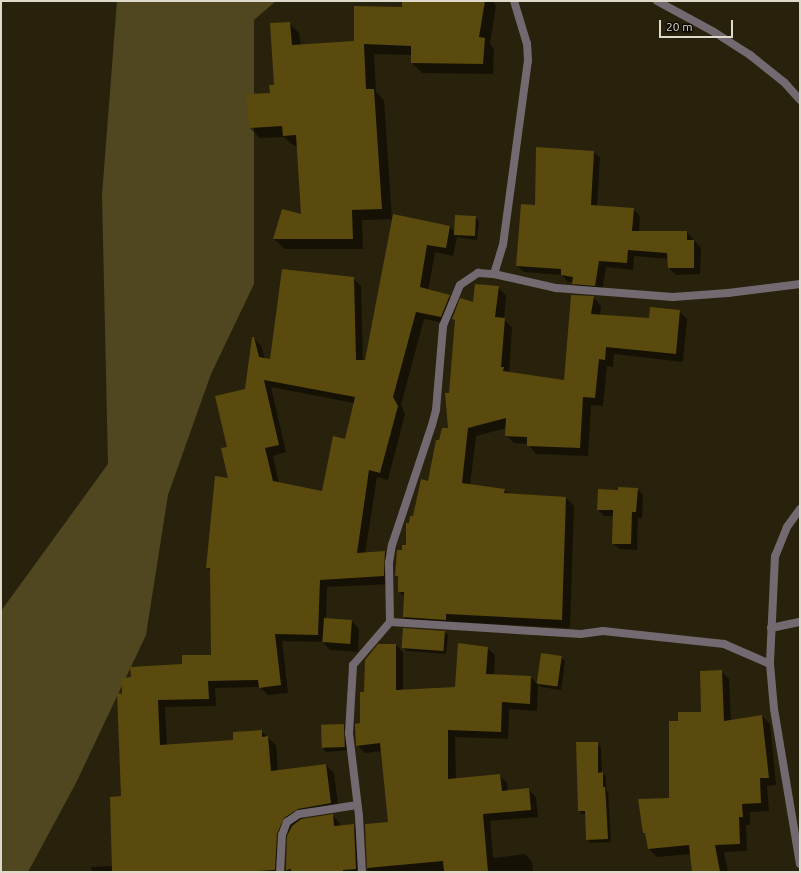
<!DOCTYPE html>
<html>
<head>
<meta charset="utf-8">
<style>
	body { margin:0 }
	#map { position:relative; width:801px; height:873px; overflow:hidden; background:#28210b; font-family:Ubuntu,sans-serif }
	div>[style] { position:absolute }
	.green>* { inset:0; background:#504620 }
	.shadow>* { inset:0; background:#0007 }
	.building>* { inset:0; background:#5a4a0d; transform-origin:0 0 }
	.minor>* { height:8px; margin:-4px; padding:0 4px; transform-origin:4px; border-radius:4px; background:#736971 }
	span { translate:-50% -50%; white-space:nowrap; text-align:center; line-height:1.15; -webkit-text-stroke:4px #0e0b04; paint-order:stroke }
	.frame { position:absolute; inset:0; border:2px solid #ddd9cb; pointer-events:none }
	.scale { position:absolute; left:659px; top:20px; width:74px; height:18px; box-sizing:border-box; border:2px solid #ddd9cb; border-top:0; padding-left:5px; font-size:12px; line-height:14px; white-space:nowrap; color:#ddd9cb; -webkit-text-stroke:3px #0e0b04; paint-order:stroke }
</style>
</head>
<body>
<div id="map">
	<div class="green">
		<i style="clip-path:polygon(117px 1px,276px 1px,254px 20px,254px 284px,211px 374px,168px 495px,146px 635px,76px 783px,28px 872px,1px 872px,1px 611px,108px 464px,102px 195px)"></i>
	</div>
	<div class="shadow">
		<i style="clip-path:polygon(403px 1px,492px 1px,496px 5px,490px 44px,494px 49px,493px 74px,422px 73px,412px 63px,412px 55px,374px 54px,376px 92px,384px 100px,392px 219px,362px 220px,363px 249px,285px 249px,274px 239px,302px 216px,298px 146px,294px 146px,284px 137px,260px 138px,250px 128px,275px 86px,289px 23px,299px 33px,301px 45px,355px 42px,403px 8px)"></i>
		<i style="clip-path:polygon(594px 152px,600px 158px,597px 206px,633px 209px,640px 216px,639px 232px,687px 232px,701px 248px,700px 274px,676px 275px,669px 268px,668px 259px,634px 256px,633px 270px,606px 267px,602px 292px,580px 290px,573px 282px,568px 282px,562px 275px,524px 272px,517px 266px,536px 206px)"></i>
		<i style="clip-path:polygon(evenodd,394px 216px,450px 227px,455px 232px,475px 217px,479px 221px,477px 240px,457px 237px,453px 256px,435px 252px,428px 291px,449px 296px,457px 304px,449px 324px,424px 319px,401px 405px,405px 414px,388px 480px,377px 477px,365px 554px,385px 552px,393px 560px,391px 584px,327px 587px,326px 619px,352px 621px,359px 629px,358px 652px,330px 650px,323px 642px,282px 641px,288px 693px,268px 695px,260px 687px,215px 688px,216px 706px,165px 707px,167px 746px,235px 741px,261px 731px,276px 745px,278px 771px,326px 765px,334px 773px,339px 811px,306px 816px,299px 821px,332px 815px,340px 823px,340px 826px,354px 825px,361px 833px,363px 872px,289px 872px,287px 869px,288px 832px,284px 843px,282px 872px,92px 872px,91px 867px,113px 866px,123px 797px,124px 695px,132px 678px,183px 665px,212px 656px,211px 571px,207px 567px,230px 479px,228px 447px,246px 390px,254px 338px,261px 346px,265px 359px,271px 360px,353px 278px,361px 286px,363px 361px,366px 361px,394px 216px,271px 387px,354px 403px,346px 440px,323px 493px,279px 484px,273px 456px,286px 452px,271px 387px)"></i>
		<i style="clip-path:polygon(498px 287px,506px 296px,504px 319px,512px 328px,509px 373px,565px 381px,593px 297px,601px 306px,600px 315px,650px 320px,679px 311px,687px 319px,683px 362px,614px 354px,613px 367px,607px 366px,603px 406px,591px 405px,588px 456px,536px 454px,528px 444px,514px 443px,506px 435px,506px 428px,476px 436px,470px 485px,505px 490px,509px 494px,566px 498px,574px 506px,570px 628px,454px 622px,454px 628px,412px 625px,404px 617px,404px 597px,399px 591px,399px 579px,396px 575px,403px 551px,407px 546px,410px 524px,428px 482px,440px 441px,449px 429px,450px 394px,456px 322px,453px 319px)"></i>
		<i style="clip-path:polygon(637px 489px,643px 495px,642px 518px,638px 518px,637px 550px,619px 549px,613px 543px,614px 516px,604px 516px,598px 510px,619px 491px)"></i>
		<i style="clip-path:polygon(444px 632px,448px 635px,446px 654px,407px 651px,404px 648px)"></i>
		<i style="clip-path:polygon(396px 645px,403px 652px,403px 691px,456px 688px,487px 648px,495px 655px,494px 675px,530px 677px,538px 684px,542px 655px,561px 657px,565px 661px,561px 690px,541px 687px,538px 684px,537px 711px,509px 709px,508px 739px,455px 737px,456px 779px,499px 775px,507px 783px,508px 791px,528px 789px,536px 797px,538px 817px,490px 821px,493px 858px,525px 854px,532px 862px,533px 872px,368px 872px,366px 824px,390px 823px,382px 751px,365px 753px,357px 745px,365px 693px)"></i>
		<i style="clip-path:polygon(721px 671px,729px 679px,731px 721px,762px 716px,770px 724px,776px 785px,767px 786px,769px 811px,750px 812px,750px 825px,746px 825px,747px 851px,724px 852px,728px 872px,694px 872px,691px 854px,657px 857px,649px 849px,647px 835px,644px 832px,670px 799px,679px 722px,702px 713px)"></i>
		<i style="clip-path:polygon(344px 725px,347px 729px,348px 750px,326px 752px,323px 749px)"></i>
		<i style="clip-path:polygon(597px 743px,601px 747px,602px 773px,606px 777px,606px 790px,608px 792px,611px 842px,591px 843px,587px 839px,586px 814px,582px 814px,579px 810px)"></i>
	</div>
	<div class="building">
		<i style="clip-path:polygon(402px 1px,485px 1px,479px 37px,485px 38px,483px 64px,411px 63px,411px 46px,364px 44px,366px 89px,374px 89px,382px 209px,352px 210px,353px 239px,273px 239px,282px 209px,301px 214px,296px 135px,283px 136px,282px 126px,249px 128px,246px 94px,270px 93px,269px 85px,274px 85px,270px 23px,290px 22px,292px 45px,354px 41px,354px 6px,402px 7px)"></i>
		<i style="clip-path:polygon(536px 147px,594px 151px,591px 205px,634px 208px,632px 231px,687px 231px,687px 240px,694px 240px,694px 268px,668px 268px,667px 253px,628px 250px,627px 263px,599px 261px,595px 286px,572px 284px,573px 277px,561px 275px,561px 269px,516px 266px,521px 204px,535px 205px)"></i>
		<i style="clip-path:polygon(evenodd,393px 214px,450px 226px,446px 248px,427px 245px,420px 287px,450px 295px,441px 317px,416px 312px,393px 397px,398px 406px,380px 473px,369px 470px,357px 553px,385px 551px,384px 576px,320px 580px,318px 635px,275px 634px,281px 685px,259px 688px,258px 680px,208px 681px,209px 699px,158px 700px,160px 745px,233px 740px,233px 732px,262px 730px,262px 737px,268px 736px,271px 771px,326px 764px,331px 803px,298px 809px,284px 818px,277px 834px,275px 870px,241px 872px,112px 872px,110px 797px,121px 796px,117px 693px,122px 694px,122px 678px,131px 677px,130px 667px,182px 664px,182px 655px,211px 655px,210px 568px,206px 568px,210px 528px,215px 476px,228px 478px,221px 448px,227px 447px,215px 396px,245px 389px,252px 337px,254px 337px,259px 357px,270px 359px,282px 269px,354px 277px,356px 360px,365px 360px,393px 214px,264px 380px,355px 397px,345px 439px,333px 436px,322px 491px,273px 481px,265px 448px,279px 445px,264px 380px)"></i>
		<i style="left:455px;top:215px;width:21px;height:20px;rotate:3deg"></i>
		<i style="clip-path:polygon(475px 284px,499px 286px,495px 317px,505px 318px,501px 367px,504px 367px,503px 371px,564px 380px,571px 295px,594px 296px,591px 314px,649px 318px,650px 307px,680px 310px,676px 354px,606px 347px,605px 360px,599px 359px,595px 398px,583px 397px,580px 448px,527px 446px,527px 437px,505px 436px,506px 418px,468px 428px,462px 483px,505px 489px,504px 493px,566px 497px,562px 620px,446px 614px,446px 620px,403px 617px,404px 592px,398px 592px,398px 576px,395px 576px,397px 550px,402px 550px,402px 545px,406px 545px,406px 523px,409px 523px,410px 516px,413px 516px,421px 479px,428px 481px,436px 440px,439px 440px,442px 428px,448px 428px,445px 393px,449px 393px,455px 320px,452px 319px,460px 298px,473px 302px)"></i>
		<i style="clip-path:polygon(618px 487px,638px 488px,636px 512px,632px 512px,631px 544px,612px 544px,613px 510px,597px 510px,598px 489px,618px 490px)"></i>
		<i style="left:324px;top:618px;width:28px;height:24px;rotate:4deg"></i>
		<i style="left:403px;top:628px;width:42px;height:20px;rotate:4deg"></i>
		<i style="clip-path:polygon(458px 643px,488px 647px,486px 674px,531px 676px,530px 704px,502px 702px,501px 732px,448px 730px,448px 779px,500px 774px,502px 791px,529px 788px,531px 810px,483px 814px,488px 872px,444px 872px,443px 861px,367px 868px,365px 824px,388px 822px,380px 743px,356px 746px,355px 724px,360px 723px,360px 692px,364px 692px,365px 660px,378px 644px,396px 644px,396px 690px,455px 687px)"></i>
		<i style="left:541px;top:653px;width:21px;height:31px;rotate:8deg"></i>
		<i style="clip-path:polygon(722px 670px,724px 721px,762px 715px,769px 778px,760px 778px,761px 803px,742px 804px,743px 817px,739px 817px,740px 844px,715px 845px,720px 872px,692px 872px,689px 845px,648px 849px,645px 833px,643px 833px,638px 799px,669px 798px,669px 721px,678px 721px,678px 712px,701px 712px,700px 671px)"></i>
		<i style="left:344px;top:724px;width:23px;height:23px;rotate:88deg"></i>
		<i style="clip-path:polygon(576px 742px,598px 742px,598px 773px,603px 772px,603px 787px,605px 787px,606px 801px,608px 839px,586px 840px,585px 811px,578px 811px)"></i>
		<i style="clip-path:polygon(333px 814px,334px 826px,354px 824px,356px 869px,343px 870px,343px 872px,291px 872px,291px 869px,286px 870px,287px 836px,292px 826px,301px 819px)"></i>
	</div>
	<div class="minor">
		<i style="left:657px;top:1px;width:65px;rotate:28.5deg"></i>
		<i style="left:714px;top:32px;width:43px;rotate:32.6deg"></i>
		<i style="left:750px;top:55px;width:43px;rotate:38.5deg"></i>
		<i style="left:784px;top:82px;width:24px;rotate:48deg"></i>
		<i style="left:494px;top:274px;width:30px;rotate:-73deg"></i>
		<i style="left:503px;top:245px;width:186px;rotate:-82.3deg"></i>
		<i style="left:528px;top:61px;width:17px;rotate:-93deg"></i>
		<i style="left:527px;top:44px;width:45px;rotate:-106.8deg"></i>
		<i style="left:800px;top:509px;width:22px;rotate:126deg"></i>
		<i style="left:787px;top:527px;width:31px;rotate:112deg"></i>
		<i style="left:775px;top:556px;width:108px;rotate:92.7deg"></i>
		<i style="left:770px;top:664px;width:45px;rotate:84.9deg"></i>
		<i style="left:774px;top:709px;width:157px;rotate:80.5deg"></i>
		<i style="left:390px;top:622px;width:191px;rotate:3.6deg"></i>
		<i style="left:581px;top:634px;width:22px;rotate:-8deg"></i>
		<i style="left:603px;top:631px;width:122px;rotate:6.1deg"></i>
		<i style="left:724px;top:644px;width:50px;rotate:23.5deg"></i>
		<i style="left:771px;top:628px;width:30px;rotate:-12deg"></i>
		<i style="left:280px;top:872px;width:37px;rotate:-87deg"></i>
		<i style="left:282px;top:835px;width:14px;rotate:-69deg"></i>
		<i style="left:287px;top:822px;width:14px;rotate:-34deg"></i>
		<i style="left:299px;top:814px;width:59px;rotate:-8.8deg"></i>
		<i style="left:362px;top:872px;width:56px;rotate:-93.1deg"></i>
		<i style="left:359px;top:816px;width:84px;rotate:-96.9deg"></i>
		<i style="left:349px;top:733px;width:68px;rotate:-86.6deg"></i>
		<i style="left:353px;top:665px;width:57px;rotate:-49.3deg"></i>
		<i style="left:390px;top:622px;width:59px;rotate:-91deg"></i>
		<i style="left:389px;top:563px;width:18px;rotate:-81deg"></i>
		<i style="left:392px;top:545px;width:126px;rotate:-71.6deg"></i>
		<i style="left:432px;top:425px;width:16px;rotate:-75deg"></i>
		<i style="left:436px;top:410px;width:84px;rotate:-85.2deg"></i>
		<i style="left:443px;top:326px;width:44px;rotate:-67.5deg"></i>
		<i style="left:460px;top:285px;width:22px;rotate:-34deg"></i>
		<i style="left:478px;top:273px;width:16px;rotate:4deg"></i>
		<i style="left:494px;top:274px;width:64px;rotate:12.7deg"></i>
		<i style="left:556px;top:288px;width:117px;rotate:4.4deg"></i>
		<i style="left:673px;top:297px;width:55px;rotate:-4.2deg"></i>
		<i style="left:728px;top:293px;width:73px;rotate:-7.1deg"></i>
	</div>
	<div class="frame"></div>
	<div class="scale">20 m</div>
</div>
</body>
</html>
